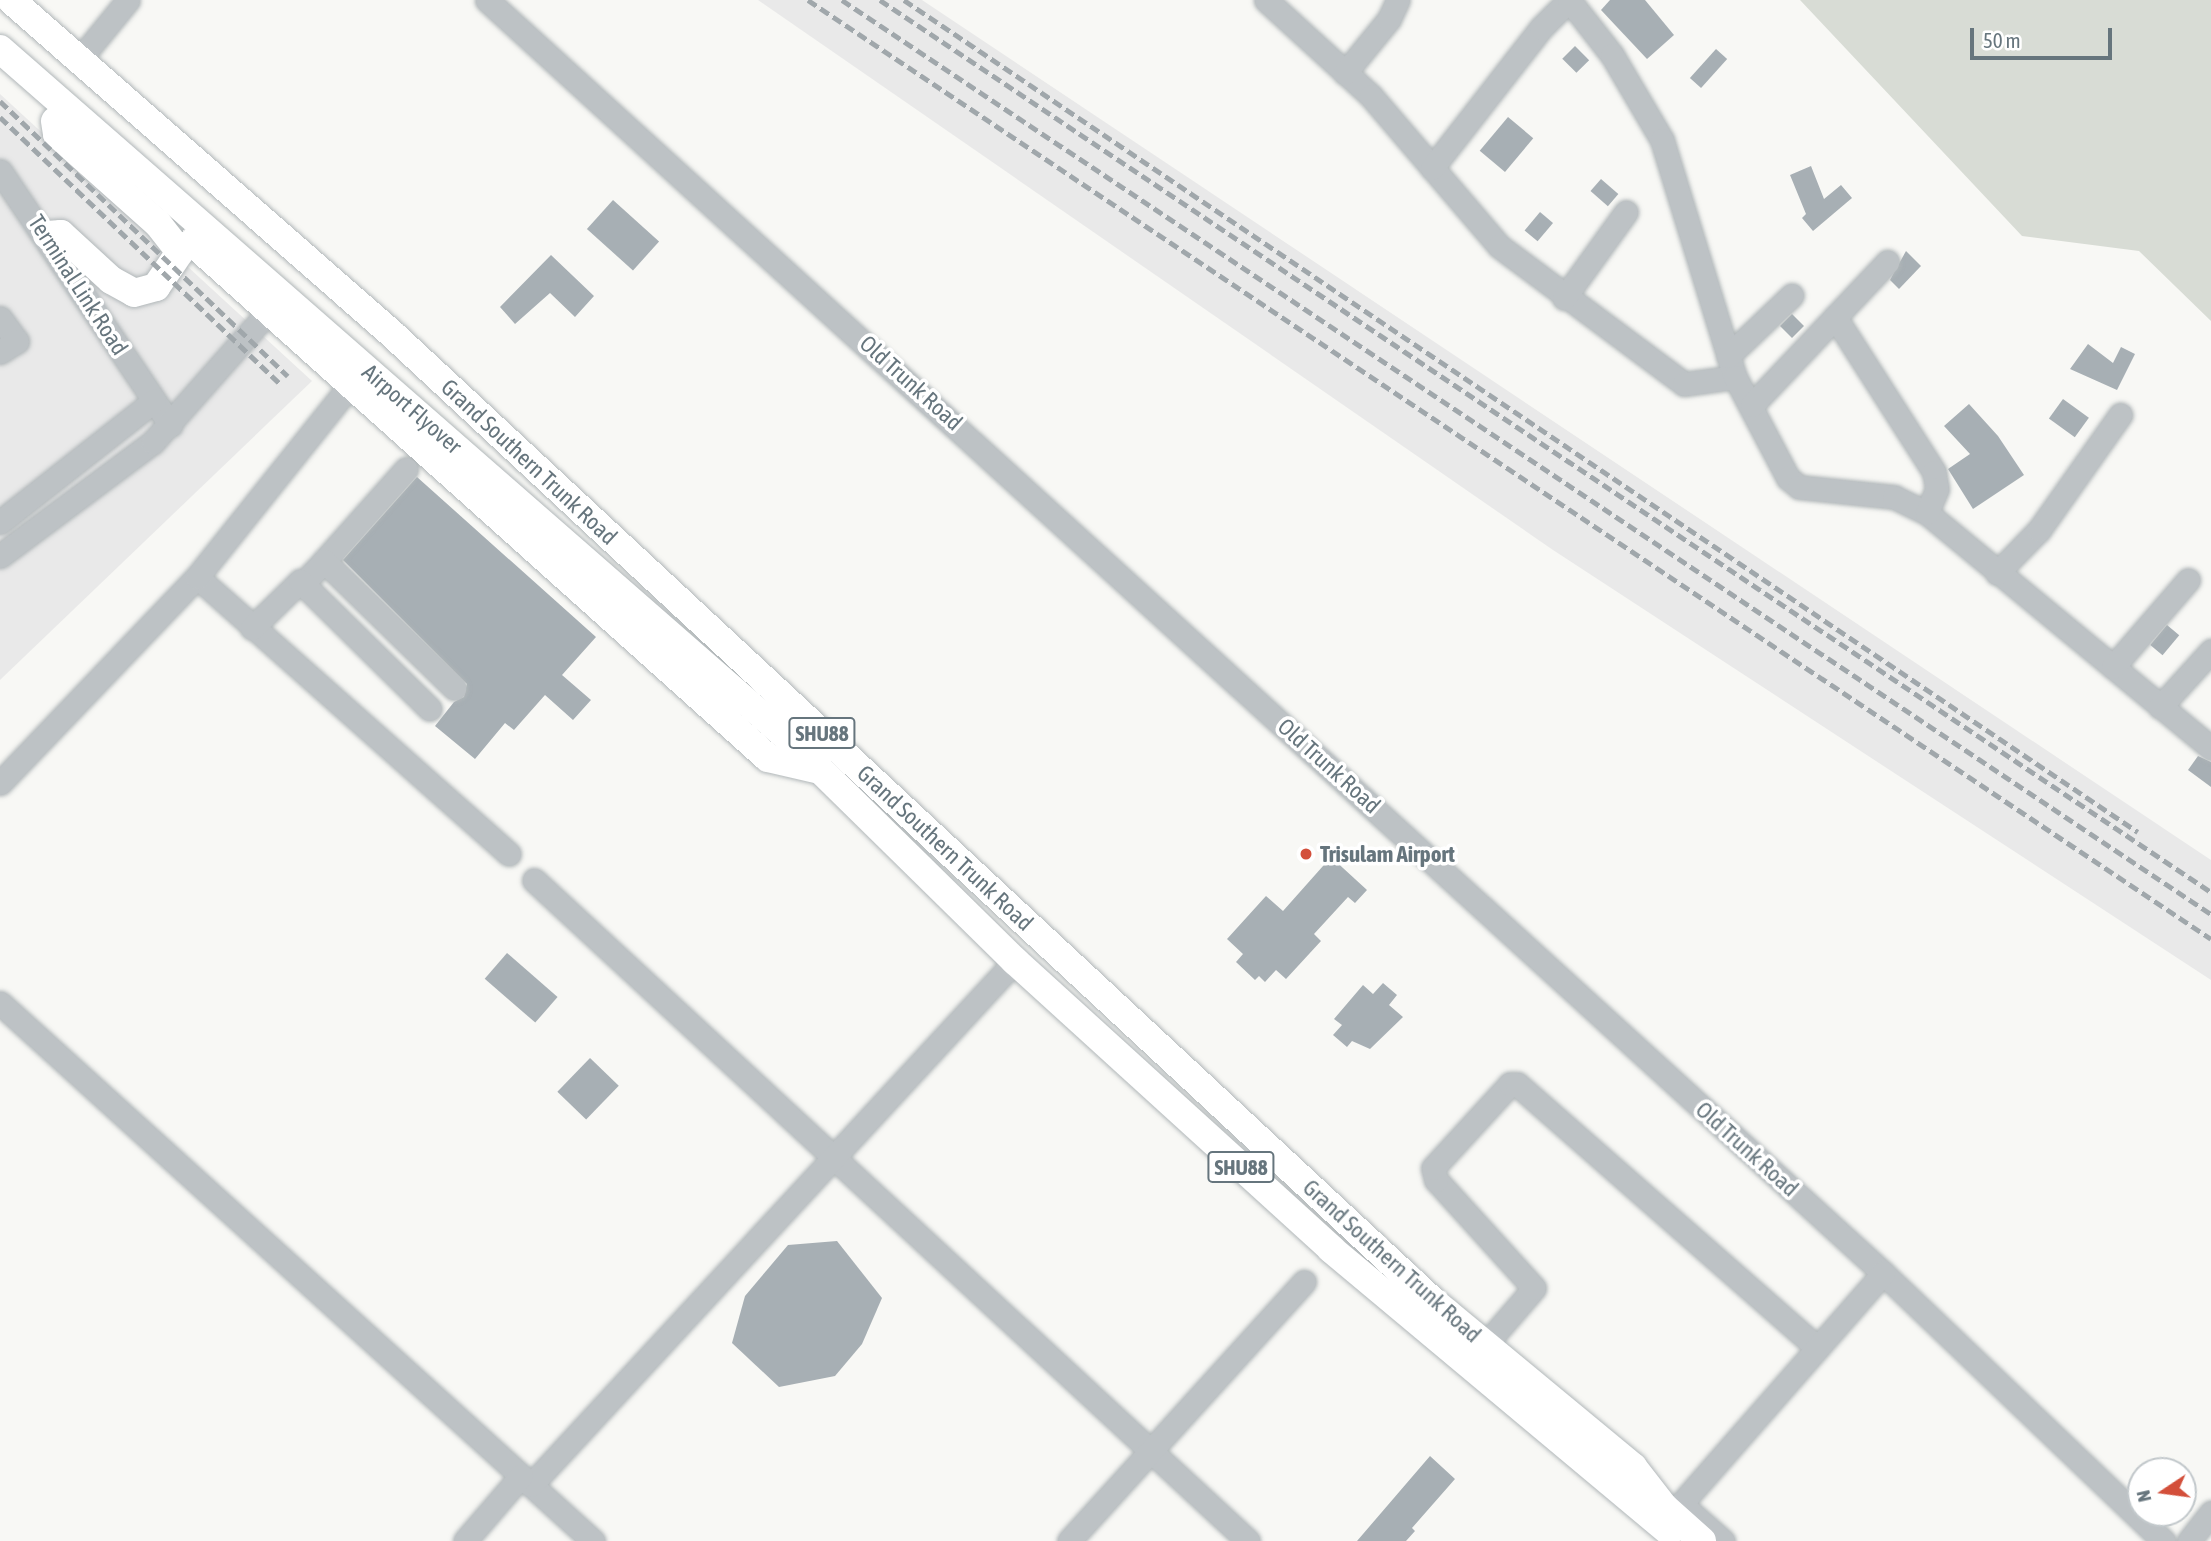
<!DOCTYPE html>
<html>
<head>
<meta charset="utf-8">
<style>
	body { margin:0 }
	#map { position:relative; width:2211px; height:1541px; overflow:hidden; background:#f8f8f5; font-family:"Asap Condensed",sans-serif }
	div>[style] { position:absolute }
	.built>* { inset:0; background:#e9e9e9 }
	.green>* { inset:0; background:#d8dcd5 }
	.building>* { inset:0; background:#a7afb4; transform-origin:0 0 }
	.roads { filter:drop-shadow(0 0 2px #b1b7b9) drop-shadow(0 0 2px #b1b7b9) }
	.minor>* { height:23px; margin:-11.5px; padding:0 11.5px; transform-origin:11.5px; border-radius:11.5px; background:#bdc2c5 }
	.major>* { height:28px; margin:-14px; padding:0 14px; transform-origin:14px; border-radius:14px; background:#fff }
	.rail>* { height:5px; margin-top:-2.5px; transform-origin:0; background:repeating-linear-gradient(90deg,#a0a7ab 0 10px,transparent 0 15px) }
	.dots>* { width:19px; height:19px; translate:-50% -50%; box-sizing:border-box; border:4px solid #fff; border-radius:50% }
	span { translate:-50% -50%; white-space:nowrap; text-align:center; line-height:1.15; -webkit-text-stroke:7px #fff; paint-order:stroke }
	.shield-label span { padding:2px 5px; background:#fff; border:2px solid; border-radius:5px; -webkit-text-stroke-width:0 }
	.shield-label { font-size:21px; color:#66757d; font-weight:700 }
	.street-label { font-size:23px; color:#66757d }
	.poi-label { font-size:23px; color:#66757d; font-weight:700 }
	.left { translate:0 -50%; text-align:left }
	.north { position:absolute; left:2127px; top:1457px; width:70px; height:70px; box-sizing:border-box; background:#fff; border:2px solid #c2c8cb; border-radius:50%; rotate:257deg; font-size:19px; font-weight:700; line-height:28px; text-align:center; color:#66757d }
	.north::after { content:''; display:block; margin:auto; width:24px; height:32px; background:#d34f3a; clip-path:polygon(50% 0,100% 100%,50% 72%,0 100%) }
	.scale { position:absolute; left:1970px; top:28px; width:142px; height:32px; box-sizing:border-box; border:4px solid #66757d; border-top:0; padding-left:9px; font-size:21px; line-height:24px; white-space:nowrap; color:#66757d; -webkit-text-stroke:5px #fff; paint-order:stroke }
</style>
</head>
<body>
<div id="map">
	<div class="built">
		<i style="clip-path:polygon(758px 0,922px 0,2211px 860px,2211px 980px,1553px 550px)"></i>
		<i style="clip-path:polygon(0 94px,312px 381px,0 680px)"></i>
	</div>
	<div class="green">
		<i style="clip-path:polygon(1800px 0,2211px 0,2211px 321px,2139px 251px,2022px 236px)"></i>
	</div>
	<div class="building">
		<i style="clip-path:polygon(1610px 0,1645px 0,1674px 35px,1647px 59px,1601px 10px)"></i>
		<i style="left:1575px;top:46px;width:20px;height:18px;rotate:45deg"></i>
		<i style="left:1716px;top:49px;width:15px;height:39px;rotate:42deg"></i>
		<i style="left:1508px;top:117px;width:33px;height:44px;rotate:40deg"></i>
		<i style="clip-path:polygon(1811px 166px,1824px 199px,1841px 185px,1852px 198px,1813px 231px,1802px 218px,1806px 214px,1790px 175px)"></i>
		<i style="left:1601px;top:179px;width:23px;height:16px;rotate:41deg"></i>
		<i style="left:613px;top:200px;width:62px;height:39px;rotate:42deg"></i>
		<i style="left:1540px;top:212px;width:17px;height:24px;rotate:40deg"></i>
		<i style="clip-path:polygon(1906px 251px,1921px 266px,1899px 289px,1890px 280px)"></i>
		<i style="clip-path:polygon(551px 255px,594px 296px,575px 317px,550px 293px,515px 324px,500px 307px)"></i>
		<i style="left:1792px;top:314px;width:17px;height:17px;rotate:45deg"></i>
		<i style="clip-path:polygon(2088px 344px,2113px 363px,2121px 347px,2135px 354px,2117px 390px,2070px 369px)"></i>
		<i style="left:2063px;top:399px;width:32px;height:24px;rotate:36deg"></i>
		<i style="clip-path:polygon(1969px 404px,1998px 436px,2024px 475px,1973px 509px,1948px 469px,1970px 454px,1944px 426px)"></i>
		<i style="clip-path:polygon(417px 477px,596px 637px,562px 675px,591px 700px,573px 720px,545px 695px,514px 730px,505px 723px,475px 759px,435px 726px,454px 702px,464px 697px,467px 684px,343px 560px)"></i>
		<i style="left:2167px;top:625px;width:16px;height:26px;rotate:40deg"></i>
		<i style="clip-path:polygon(2198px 756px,2211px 762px,2211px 787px,2188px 770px)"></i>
		<i style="clip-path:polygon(1331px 857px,1367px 890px,1355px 903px,1348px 897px,1314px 934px,1321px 941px,1286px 979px,1276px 970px,1265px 982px,1259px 976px,1255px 980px,1236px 962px,1243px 954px,1227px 939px,1266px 896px,1283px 911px)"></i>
		<i style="left:507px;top:953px;width:67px;height:34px;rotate:41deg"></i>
		<i style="clip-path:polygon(1383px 983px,1397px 995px,1389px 1005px,1403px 1017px,1370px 1049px,1352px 1041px,1347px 1047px,1333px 1035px,1342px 1025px,1334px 1019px,1363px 985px,1373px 994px)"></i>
		<i style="left:590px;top:1058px;width:40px;height:47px;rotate:44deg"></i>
		<i style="clip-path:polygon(837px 1241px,882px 1298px,862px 1344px,835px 1376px,779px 1387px,732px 1343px,745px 1296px,788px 1245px)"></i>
		<i style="clip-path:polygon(1430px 1456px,1455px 1479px,1412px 1528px,1415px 1531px,1406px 1541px,1357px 1541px)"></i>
	</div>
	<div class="roads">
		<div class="minor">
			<i style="left:487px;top:0;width:1889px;rotate:42.36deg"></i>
			<i style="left:1883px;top:1273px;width:388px;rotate:43.7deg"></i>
			<i style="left:1266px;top:0;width:142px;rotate:42.4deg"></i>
			<i style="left:1371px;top:96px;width:197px;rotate:49.5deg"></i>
			<i style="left:1499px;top:246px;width:231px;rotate:36.7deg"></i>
			<i style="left:1684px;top:384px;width:51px;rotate:-7.8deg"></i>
			<i style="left:79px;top:60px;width:77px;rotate:-50.8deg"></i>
			<i style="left:1345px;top:73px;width:70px;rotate:-50.8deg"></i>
			<i style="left:1389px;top:19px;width:21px;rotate:-65deg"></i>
			<i style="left:1432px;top:168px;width:177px;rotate:-52.1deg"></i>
			<i style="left:1541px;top:28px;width:40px;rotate:-45deg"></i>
			<i style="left:1569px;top:0;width:70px;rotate:52deg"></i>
			<i style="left:1612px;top:55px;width:99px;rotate:59.5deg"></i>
			<i style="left:1662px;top:140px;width:248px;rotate:72.9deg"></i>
			<i style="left:1735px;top:377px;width:114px;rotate:62.3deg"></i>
			<i style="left:1788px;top:478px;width:14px;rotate:39deg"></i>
			<i style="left:1799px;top:487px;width:96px;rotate:6deg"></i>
			<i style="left:1894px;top:497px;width:37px;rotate:26deg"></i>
			<i style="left:1927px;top:513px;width:369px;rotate:39.6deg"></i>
			<i style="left:0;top:171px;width:306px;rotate:56.1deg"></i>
			<i style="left:1564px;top:298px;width:106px;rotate:-54.2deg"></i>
			<i style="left:1835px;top:317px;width:184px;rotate:57.4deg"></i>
			<i style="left:1934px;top:472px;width:17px;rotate:80deg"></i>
			<i style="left:1937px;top:489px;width:26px;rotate:113deg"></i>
			<i style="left:0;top:318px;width:29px;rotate:54deg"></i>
			<i style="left:17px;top:341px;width:20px;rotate:147deg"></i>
			<i style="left:1728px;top:356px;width:88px;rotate:-43.6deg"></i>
			<i style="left:1752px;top:405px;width:197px;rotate:-46.6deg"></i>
			<i style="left:0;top:522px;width:196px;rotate:-38.2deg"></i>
			<i style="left:0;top:556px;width:191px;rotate:-36.7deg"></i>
			<i style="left:153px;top:442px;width:175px;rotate:-48.5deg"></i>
			<i style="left:324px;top:561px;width:123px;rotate:-48.3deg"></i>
			<i style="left:1997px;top:573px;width:60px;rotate:-45.7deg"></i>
			<i style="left:2039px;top:530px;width:141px;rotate:-54.8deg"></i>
			<i style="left:197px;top:577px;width:417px;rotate:41.6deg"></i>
			<i style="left:303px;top:583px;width:30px;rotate:-46deg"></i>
			<i style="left:324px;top:561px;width:182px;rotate:44.3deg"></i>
			<i style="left:252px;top:628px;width:67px;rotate:-44.4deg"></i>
			<i style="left:300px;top:581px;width:182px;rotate:44.6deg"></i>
			<i style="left:2113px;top:667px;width:115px;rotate:-49.2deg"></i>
			<i style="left:2160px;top:707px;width:76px;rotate:-47.7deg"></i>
			<i style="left:0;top:783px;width:285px;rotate:-46.3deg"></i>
			<i style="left:197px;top:577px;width:247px;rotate:-51.4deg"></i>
			<i style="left:534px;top:880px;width:973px;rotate:42.79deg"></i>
			<i style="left:0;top:1003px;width:801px;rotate:42.22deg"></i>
			<i style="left:1485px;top:1345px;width:75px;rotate:-49.3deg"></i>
			<i style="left:1534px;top:1288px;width:146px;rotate:-132.2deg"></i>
			<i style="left:1436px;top:1180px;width:12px;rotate:-104deg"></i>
			<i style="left:1433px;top:1168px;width:114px;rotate:-47.5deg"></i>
			<i style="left:1510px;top:1084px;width:7px"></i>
			<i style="left:1517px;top:1084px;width:400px;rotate:41.3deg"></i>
			<i style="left:531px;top:1485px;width:713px;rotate:-47.27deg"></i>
			<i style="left:1681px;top:1504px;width:307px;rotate:-48.8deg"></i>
			<i style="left:1690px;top:1512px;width:44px;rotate:41.3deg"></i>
			<i style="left:465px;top:1541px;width:86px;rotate:-49.3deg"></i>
			<i style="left:1069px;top:1541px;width:350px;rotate:-47.8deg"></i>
			<i style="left:2189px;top:1541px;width:36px;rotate:-52deg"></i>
		</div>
		<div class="major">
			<i style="left:11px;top:0;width:505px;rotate:41.23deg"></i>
			<i style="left:391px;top:333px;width:1425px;rotate:42.9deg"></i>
			<i style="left:1435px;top:1303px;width:257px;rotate:39.6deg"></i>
			<i style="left:1633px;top:1467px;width:51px;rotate:52.2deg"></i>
			<i style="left:1664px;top:1507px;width:51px;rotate:41.8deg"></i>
			<i style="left:0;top:49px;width:1048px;rotate:41.17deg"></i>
			<i style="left:789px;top:739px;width:317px;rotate:44.5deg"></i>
			<i style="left:1015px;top:961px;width:428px;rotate:42.3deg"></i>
			<i style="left:1331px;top:1249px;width:441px;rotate:39.9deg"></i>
			<i style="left:47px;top:235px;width:14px;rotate:-4deg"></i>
			<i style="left:61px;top:234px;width:68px;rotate:42.6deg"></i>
			<i style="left:111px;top:280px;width:26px;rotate:29deg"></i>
			<i style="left:134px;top:293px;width:23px;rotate:-15deg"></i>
			<i style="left:156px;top:287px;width:42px;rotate:-55.6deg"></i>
			<i style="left:180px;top:252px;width:37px;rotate:-128deg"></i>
			<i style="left:157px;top:223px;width:134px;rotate:-138.3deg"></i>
			<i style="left:57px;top:134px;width:13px;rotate:-99deg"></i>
			<i style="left:192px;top:242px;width:773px;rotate:41.86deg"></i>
			<i style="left:768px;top:758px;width:53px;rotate:13deg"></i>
		</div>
	</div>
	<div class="rail">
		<i style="left:808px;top:0;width:1688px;rotate:33.79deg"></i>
		<i style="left:842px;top:0;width:1646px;rotate:33.73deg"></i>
		<i style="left:880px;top:0;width:1602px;rotate:33.83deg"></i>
		<i style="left:904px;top:0;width:1488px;rotate:33.99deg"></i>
		<i style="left:0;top:101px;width:398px;rotate:43.7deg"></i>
		<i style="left:0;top:117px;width:388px;rotate:43.6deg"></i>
	</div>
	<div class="dots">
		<i style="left:1306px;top:854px;background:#d34f3a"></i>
	</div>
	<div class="shield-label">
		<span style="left:822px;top:733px">SHU88</span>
		<span style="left:1241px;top:1167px">SHU88</span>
	</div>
	<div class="street-label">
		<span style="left:78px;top:285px;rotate:57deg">Terminal Link Road</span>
		<span style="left:911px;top:383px;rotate:42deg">Old Trunk Road</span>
		<span style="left:412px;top:409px;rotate:41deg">Airport Flyover</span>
		<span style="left:529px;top:462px;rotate:43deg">Grand Southern Trunk Road</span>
		<span style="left:1329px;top:766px;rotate:42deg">Old Trunk Road</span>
		<span style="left:945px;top:848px;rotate:43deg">Grand Southern Trunk Road</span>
		<span style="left:1747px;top:1149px;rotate:42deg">Old Trunk Road</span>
		<span style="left:1392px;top:1261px;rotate:42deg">Grand Southern Trunk Road</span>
	</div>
	<div class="poi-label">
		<span class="left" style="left:1320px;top:854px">Trisulam Airport</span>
	</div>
	<div class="north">N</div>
	<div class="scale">50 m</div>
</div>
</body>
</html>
